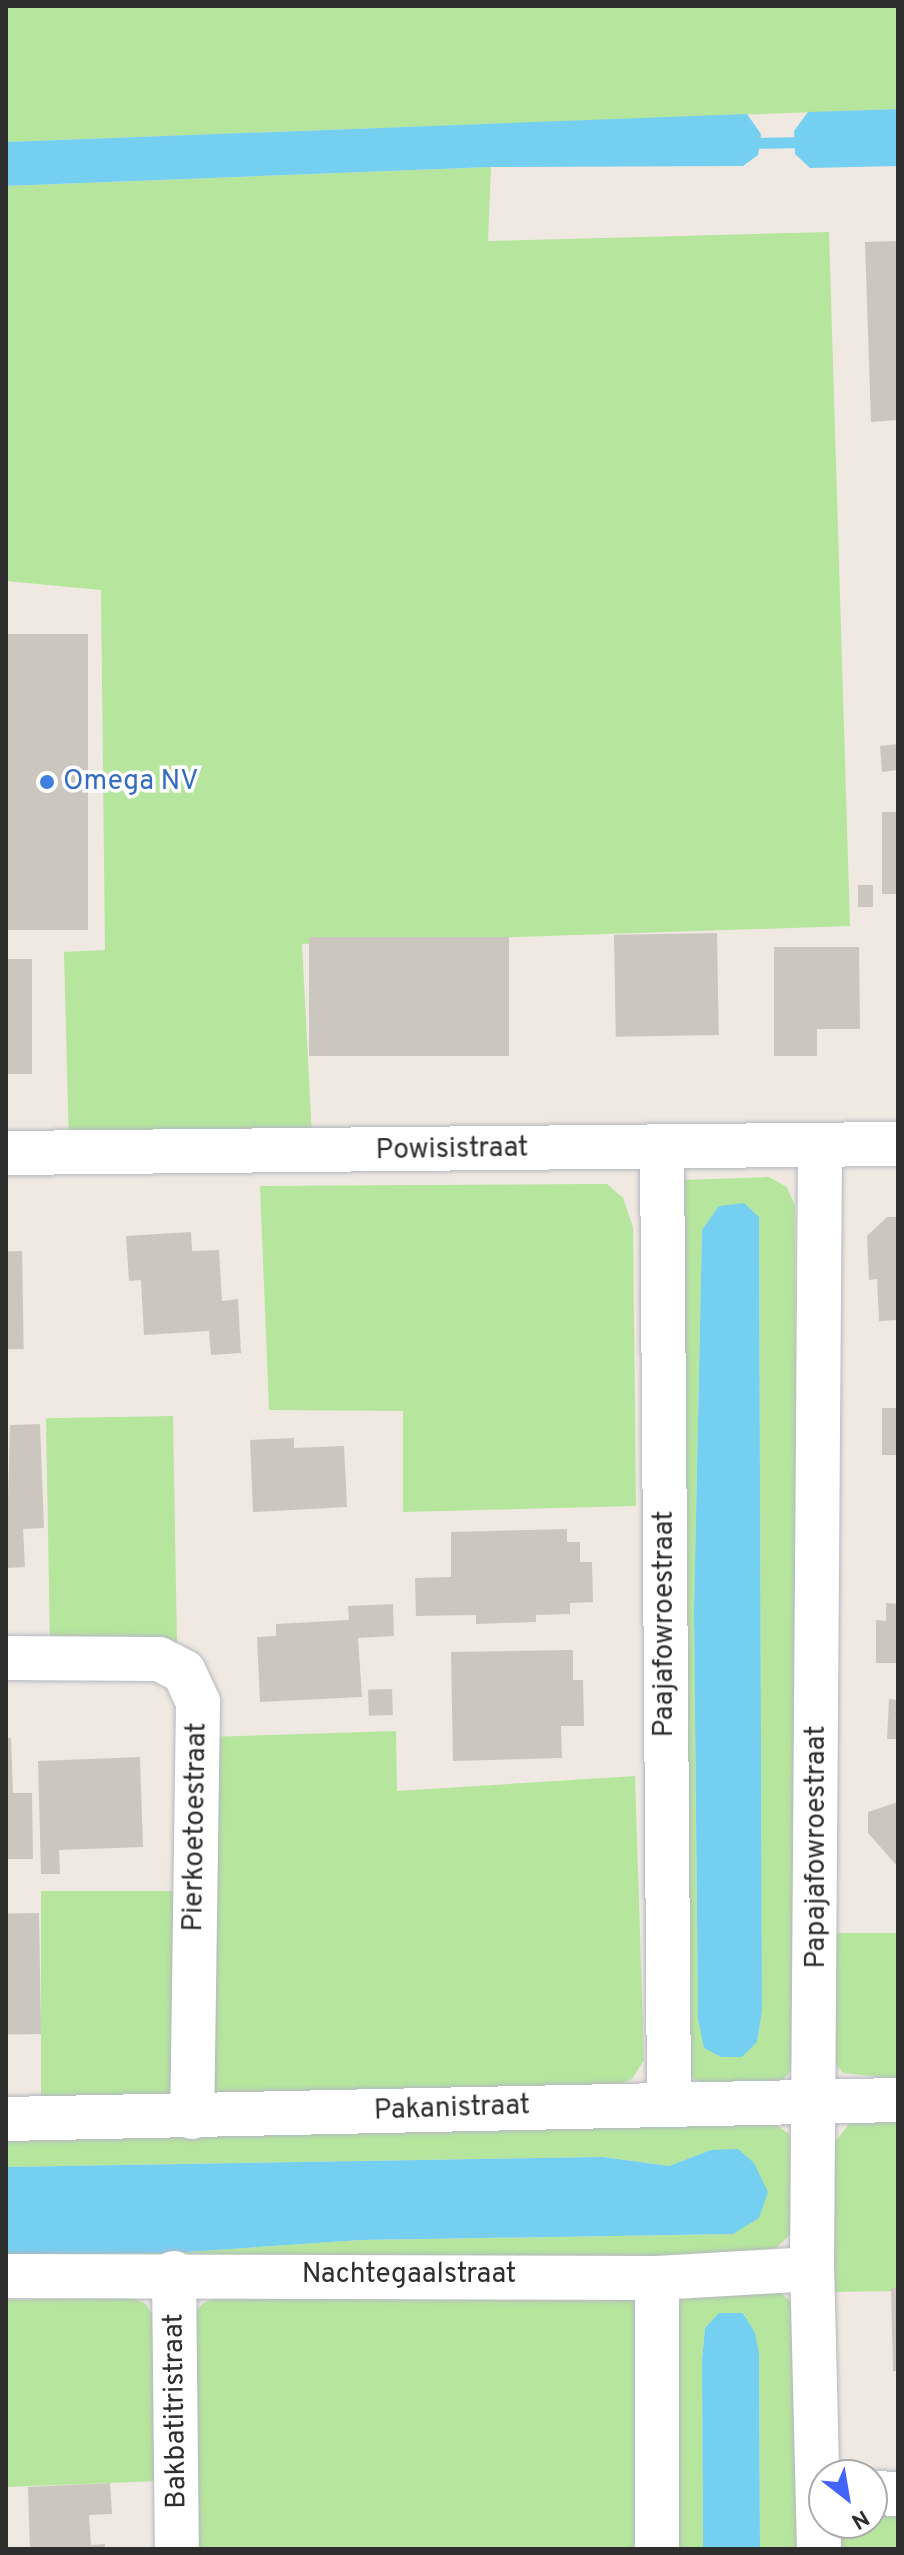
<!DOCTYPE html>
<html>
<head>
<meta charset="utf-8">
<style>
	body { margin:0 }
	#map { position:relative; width:904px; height:2555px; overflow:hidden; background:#efe9e1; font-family:Overpass,sans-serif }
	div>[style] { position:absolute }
	.green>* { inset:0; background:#b6e59e; transform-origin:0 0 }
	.water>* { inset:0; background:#75cff0 }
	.stream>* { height:11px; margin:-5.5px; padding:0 5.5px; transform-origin:5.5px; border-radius:5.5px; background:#75cff0 }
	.building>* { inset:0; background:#cbc7bf; transform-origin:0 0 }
	.roads { filter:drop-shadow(0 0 2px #b4b7c1) drop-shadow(0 0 2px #b4b7c1) }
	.minor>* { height:44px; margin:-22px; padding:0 22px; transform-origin:22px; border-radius:22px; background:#fff }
	.dots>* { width:22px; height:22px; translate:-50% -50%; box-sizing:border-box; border:4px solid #fff; border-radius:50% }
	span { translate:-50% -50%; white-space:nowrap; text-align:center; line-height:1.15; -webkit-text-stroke:7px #fff; paint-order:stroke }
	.shop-label { font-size:28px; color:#366cbe }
	.left { translate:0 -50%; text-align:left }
	.street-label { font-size:28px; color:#2e2e2e }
	.frame { position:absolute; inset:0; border:8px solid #2e2e2e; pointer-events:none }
	.north { position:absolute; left:808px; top:2459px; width:80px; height:80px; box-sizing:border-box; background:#fff; border:2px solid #ababab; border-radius:50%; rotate:149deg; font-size:22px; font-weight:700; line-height:32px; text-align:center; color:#2e2e2e }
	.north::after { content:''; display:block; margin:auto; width:28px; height:36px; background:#4264fb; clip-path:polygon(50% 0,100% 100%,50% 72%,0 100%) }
</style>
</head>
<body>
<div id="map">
	<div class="green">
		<i style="clip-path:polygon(6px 6px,898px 6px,898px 109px,6px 142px)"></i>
		<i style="clip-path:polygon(491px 167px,488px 241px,829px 232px,850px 926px,302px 944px,312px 1137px,69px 1145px,64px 952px,105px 950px,101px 590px,6px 581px,6px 186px)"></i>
		<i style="clip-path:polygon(evenodd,769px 1177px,787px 1187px,795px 1206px,798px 2045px,791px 2071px,775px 2088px,703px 2084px,690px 2076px,671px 1192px,684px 1180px,769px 1177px,759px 1217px,762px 2011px,757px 2042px,698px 2019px,694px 1610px,702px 1230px,759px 1217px)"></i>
		<i style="clip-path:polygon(607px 1184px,623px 1198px,633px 1227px,636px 1506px,403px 1512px,403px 1411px,269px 1410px,260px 1186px)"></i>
		<i style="left:173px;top:1416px;width:227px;height:127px;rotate:89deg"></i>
		<i style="clip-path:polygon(396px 1731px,397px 1791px,635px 1776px,644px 2060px,632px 2079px,613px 2087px,215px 2093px,206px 2080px,210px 1737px)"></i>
		<i style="left:41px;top:1891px;width:143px;height:217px"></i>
		<i style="clip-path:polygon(827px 1933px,898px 1933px,898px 2079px,843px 2073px,831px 2058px)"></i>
		<i style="clip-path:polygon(871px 2115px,898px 2115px,898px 2291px,831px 2292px,835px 2142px,849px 2124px)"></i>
		<i style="clip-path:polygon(773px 2123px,788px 2133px,798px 2153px,790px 2235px,776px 2248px,751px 2256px,6px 2266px,6px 2254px,172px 2253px,361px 2240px,733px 2234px,711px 2150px,669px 2166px,603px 2157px,6px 2167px,6px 2137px)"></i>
		<i style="clip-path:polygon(614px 2286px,641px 2300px,640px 2549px,190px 2549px,191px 2318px,202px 2304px,223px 2294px)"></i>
		<i style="clip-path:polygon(694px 2289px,780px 2292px,793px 2304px,797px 2549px,760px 2549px,759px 2354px,744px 2313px,720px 2313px,705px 2328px,702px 2360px,703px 2549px,667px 2549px,675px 2304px)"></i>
		<i style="clip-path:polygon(130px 2297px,146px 2304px,158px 2324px,159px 2481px,6px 2487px,6px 2300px)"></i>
		<i style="clip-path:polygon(898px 2511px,898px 2549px,830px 2549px,851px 2523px,872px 2523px,872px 2514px)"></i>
	</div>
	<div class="water">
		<i style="clip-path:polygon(898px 109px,898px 166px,810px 168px,795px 154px,794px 131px,808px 112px)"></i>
		<i style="clip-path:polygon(747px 114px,761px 134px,758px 155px,743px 166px,491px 167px,6px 186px,6px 142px)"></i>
		<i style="clip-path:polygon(744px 1203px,759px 1217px,762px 2011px,757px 2042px,742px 2057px,721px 2057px,704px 2048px,698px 2019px,694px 1610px,702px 1230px,719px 1206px)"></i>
		<i style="clip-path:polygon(738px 2149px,754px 2163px,768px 2192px,759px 2218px,733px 2234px,361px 2240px,172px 2253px,6px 2254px,6px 2167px,603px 2157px,669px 2166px,711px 2150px)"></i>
		<i style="clip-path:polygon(719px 2313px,743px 2313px,755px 2333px,759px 2354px,760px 2549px,703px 2549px,702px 2360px,705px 2328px)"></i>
	</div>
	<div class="stream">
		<i style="left:747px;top:143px;width:62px;rotate:-0.9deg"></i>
	</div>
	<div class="building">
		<i style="clip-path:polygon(898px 241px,898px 420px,871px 422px,865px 242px)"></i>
		<i style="left:6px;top:634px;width:82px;height:296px"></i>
		<i style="clip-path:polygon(898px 744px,898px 770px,882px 772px,880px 746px)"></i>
		<i style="left:882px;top:812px;width:16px;height:82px"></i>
		<i style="left:858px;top:885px;width:15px;height:22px"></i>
		<i style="left:717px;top:933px;width:102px;height:103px;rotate:89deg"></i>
		<i style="left:509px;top:937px;width:119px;height:200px;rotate:90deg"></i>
		<i style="clip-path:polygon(774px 947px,859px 947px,860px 1029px,817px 1029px,817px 1056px,774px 1056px)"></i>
		<i style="left:6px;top:959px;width:26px;height:115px"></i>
		<i style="clip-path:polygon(887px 1217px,898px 1217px,898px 1320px,879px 1321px,877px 1279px,869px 1280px,867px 1236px)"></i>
		<i style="clip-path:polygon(191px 1232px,192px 1251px,219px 1250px,222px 1301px,238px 1299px,241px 1353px,211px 1355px,209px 1331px,144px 1335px,141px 1280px,129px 1281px,126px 1236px)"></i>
		<i style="left:22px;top:1251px;width:98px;height:16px;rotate:89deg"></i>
		<i style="left:898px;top:1408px;width:47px;height:16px;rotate:90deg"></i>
		<i style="clip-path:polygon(40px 1424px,44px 1528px,23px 1529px,25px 1567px,6px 1568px,10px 1425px)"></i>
		<i style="clip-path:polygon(294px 1438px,294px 1448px,344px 1446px,347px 1507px,253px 1512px,250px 1440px)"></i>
		<i style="clip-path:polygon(567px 1529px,567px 1542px,580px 1542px,580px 1562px,592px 1562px,593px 1602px,570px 1603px,570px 1614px,536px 1615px,536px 1622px,476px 1624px,476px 1615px,416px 1616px,415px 1578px,451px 1577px,451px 1532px)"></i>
		<i style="clip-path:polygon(886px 1603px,898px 1604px,898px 1663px,876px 1663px,876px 1620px,886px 1621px)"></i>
		<i style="clip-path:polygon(393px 1604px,394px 1636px,358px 1638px,362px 1697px,260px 1702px,257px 1637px,276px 1636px,276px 1624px,349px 1620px,348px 1606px)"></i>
		<i style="clip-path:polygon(573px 1650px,573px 1680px,583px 1680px,584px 1726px,561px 1726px,562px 1758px,453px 1761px,451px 1652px)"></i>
		<i style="left:392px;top:1689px;width:26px;height:24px;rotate:88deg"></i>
		<i style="clip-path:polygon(889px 1699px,898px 1700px,898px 1739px,887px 1739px)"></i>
		<i style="clip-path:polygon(6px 1738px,11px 1738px,13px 1793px,32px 1793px,33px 1859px,6px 1859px)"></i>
		<i style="clip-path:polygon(140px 1757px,143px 1847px,59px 1850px,60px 1874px,41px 1874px,38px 1761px)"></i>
		<i style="clip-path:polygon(898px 1802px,898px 1867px,868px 1833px,868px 1812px)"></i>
		<i style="left:39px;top:1913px;width:121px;height:33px;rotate:89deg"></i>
		<i style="clip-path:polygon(891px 2288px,898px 2288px,898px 2371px,893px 2371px)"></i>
		<i style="clip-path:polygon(110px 2483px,112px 2514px,89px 2515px,91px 2545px,105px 2544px,105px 2549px,30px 2549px,28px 2487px)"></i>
	</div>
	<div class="roads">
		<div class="minor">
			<i style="left:662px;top:1146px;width:956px;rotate:89.58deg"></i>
			<i style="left:6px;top:1153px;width:892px;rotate:-0.58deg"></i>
			<i style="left:6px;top:1658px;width:153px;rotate:0.4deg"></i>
			<i style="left:159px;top:1659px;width:28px;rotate:27deg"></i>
			<i style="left:184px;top:1672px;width:33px;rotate:65deg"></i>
			<i style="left:198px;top:1702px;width:415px;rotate:90.8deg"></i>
			<i style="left:6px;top:2119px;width:892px;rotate:-1.22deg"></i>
			<i style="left:174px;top:2273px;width:276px;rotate:89.4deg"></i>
			<i style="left:6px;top:2276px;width:651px;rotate:0.18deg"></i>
			<i style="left:657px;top:2278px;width:155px;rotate:-3.3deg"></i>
			<i style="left:872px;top:2493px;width:26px;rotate:2deg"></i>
			<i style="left:657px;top:2549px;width:271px;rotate:-90deg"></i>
			<i style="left:819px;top:2549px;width:280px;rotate:-91.4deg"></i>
			<i style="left:812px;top:2269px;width:1123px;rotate:-89.59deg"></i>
		</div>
	</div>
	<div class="dots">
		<i style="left:47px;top:782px;background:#3f7fe0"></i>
	</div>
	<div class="shop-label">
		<span class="left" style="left:63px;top:782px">Omega NV</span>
	</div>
	<div class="street-label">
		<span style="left:452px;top:1150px;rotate:-1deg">Powisistraat</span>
		<span style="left:665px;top:1624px;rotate:-90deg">Paajafowroestraat</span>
		<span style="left:196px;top:1827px;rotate:-89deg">Pierkoetoestraat</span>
		<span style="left:817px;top:1847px;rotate:-90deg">Papajafowroestraat</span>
		<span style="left:452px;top:2109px;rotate:-2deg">Pakanistraat</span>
		<span style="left:409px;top:2275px">Nachtegaalstraat</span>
		<span style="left:176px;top:2411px;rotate:-91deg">Bakbatitristraat</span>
	</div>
	<div class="frame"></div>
	<div class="north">N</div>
</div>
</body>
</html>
